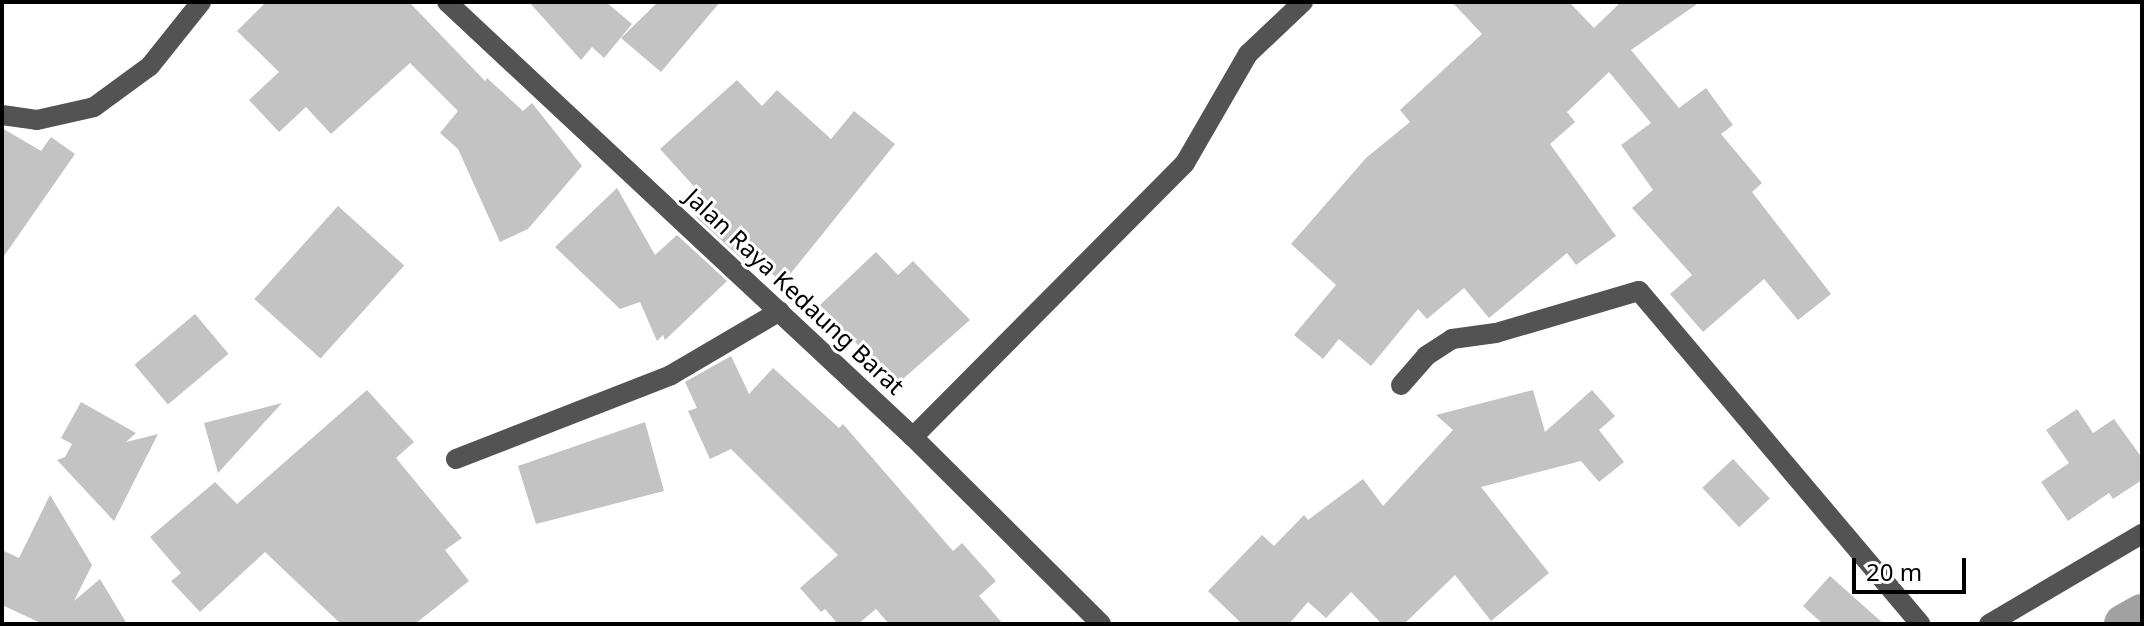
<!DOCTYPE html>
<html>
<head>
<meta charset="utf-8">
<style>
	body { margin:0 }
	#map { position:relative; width:2144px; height:626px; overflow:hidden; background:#fff; font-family:"Noto Sans",sans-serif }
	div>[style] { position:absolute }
	.canal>* { height:40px; margin:-20px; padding:0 20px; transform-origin:20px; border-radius:20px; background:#a1a1a1 }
	.building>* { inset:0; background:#c3c3c3; transform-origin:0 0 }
	.minor>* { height:20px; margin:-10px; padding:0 10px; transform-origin:10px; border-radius:10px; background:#535353 }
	span { translate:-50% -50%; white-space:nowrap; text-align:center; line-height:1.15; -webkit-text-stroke:6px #fff; paint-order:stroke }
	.street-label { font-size:24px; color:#000 }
	.frame { position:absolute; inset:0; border:4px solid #000; pointer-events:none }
	.scale { position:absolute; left:1852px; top:558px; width:114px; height:36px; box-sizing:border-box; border:4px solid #000; border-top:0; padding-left:10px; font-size:24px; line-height:28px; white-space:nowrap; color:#000; -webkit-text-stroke:6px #fff; paint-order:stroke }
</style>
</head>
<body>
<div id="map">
	<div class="canal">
		<i style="left:2124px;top:624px;width:21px;rotate:-29deg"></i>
	</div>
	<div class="building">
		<i style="clip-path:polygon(266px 2px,409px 2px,485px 81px,487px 78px,523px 111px,532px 103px,582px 166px,528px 229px,500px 242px,458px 149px,440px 133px,458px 111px,410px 63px,331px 134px,306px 107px,279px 132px,249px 100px,279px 72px,237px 31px)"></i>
		<i style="clip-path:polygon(529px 2px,606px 2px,632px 24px,604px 58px,592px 47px,581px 60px)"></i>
		<i style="clip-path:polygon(658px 2px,720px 2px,661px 72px,621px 38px)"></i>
		<i style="clip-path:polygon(1452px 2px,1569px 2px,1594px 28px,1621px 2px,1700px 2px,1631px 50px,1679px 108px,1706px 88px,1733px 125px,1721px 134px,1762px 183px,1752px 192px,1831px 294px,1798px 320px,1764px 279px,1703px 332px,1670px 294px,1692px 275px,1632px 208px,1653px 190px,1621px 145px,1651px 123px,1609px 72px,1567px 112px,1575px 122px,1550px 144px,1616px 236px,1576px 265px,1567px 253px,1489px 318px,1464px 288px,1427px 319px,1418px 309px,1371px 366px,1339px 339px,1323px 359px,1294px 335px,1336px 285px,1291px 244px,1366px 158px,1410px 122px,1400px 110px,1482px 34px)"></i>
		<i style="clip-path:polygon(737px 80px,762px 106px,777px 90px,831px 139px,854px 111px,895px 144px,783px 283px,752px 257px,746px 263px,696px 217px,710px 204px,660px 149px)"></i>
		<i style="clip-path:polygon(2px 128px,41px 151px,51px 137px,75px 154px,2px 259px)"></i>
		<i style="clip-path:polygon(617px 188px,655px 255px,677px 235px,727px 281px,665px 340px,663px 335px,657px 341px,640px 302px,620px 309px,555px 247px)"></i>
		<i style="left:338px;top:206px;width:89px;height:125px;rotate:42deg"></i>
		<i style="clip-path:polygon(876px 252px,898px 275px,913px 261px,970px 320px,896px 385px,820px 305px)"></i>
		<i style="left:195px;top:314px;width:52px;height:79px;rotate:50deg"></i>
		<i style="clip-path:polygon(731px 356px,749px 394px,773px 368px,839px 428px,843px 424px,953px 551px,962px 543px,996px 581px,979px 596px,1003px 624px,889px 624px,876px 609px,858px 624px,838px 624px,825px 609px,821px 612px,800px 588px,838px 555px,731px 449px,710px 459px,688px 411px,697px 408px,685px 382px)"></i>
		<i style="clip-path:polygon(367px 390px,414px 442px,396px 458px,462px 538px,445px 550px,469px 581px,415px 624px,341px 624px,265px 552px,200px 612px,171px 581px,181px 573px,150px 537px,215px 482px,237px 504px)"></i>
		<i style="clip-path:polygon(1533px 390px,1545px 432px,1592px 390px,1615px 416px,1599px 430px,1624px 462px,1599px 482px,1581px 461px,1481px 487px,1549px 573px,1491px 621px,1455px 575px,1404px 624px,1382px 624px,1351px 592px,1326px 618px,1308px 602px,1289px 624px,1242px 624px,1208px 591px,1262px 535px,1274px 546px,1304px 515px,1308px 520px,1363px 479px,1383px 506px,1453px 430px,1436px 415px)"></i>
		<i style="clip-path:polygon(81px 402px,136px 433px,126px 442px,158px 434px,114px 521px,57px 460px,65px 457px,72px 444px,61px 438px)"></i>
		<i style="clip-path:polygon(282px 403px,218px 473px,204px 423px)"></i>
		<i style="clip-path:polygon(2077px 409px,2093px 433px,2114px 419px,2142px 458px,2142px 480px,2113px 499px,2109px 493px,2068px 521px,2041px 482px,2069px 463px,2046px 430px)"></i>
		<i style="clip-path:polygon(645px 422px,664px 491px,536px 524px,518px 466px)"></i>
		<i style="left:1733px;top:459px;width:54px;height:42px;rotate:47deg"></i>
		<i style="clip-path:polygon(50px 495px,92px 565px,74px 601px,100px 579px,127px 624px,43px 624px,2px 605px,2px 550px,19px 558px)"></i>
		<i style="clip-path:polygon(1830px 576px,1884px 624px,1823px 624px,1803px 606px)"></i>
	</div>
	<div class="minor">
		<i style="left:447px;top:2px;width:637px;rotate:43.03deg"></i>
		<i style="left:913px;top:437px;width:265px;rotate:44.8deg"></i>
		<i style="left:2px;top:115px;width:35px;rotate:8deg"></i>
		<i style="left:37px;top:120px;width:58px;rotate:-12.8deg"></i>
		<i style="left:94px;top:107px;width:69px;rotate:-36.2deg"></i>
		<i style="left:150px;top:66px;width:82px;rotate:-51.4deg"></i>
		<i style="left:1401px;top:385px;width:38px;rotate:-49deg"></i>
		<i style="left:1426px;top:356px;width:31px;rotate:-33deg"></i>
		<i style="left:1452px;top:339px;width:44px;rotate:-7.8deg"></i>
		<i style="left:1496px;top:333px;width:149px;rotate:-16.4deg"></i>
		<i style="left:1639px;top:291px;width:436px;rotate:49.8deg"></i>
		<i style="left:913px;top:437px;width:386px;rotate:-45.2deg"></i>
		<i style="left:1185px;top:163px;width:126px;rotate:-60deg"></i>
		<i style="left:1248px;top:54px;width:76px;rotate:-43.4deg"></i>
		<i style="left:456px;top:459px;width:231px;rotate:-21.3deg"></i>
		<i style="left:671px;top:375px;width:126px;rotate:-30.4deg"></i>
		<i style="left:1989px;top:624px;width:178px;rotate:-30.5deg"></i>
	</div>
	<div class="street-label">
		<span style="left:795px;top:291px;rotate:43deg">Jalan Raya Kedaung Barat</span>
	</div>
	<div class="frame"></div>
	<div class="scale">20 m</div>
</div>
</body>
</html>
